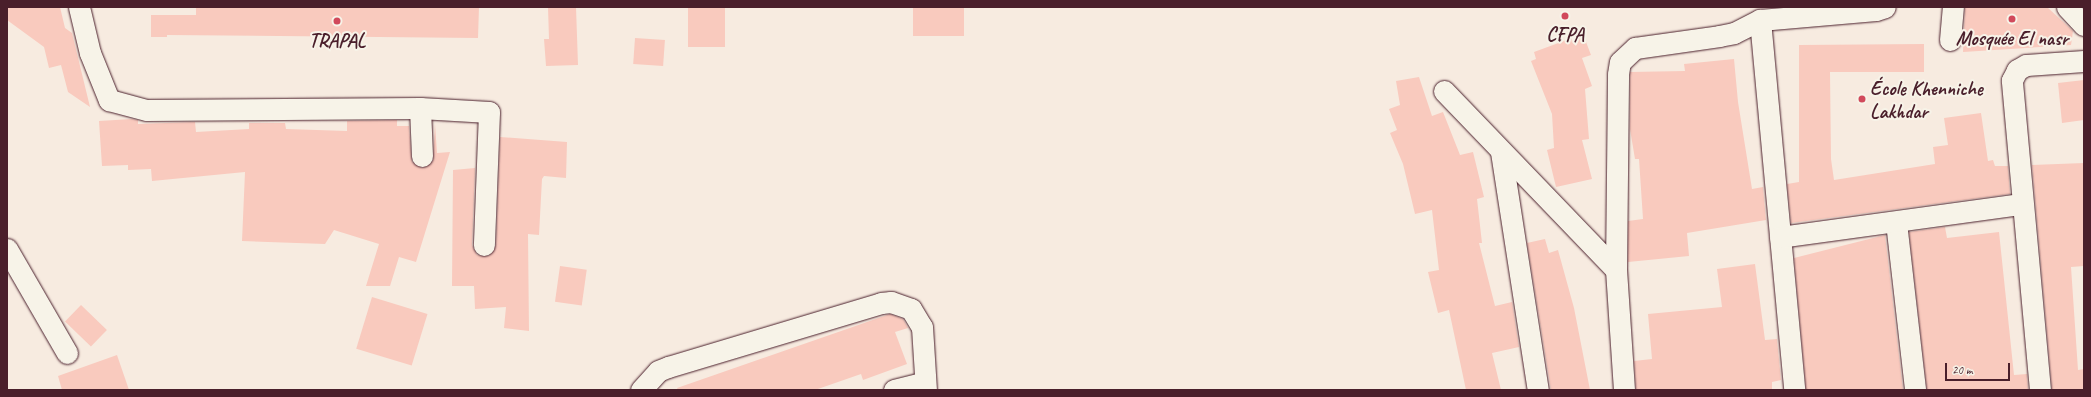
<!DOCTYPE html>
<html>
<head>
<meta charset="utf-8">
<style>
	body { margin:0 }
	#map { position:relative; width:2091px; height:397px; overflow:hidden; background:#f7ebe0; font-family:Caveat,sans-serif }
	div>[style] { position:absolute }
	.building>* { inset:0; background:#f9cabe; transform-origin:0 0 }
	.roads { filter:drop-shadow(0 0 1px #4a1f2b) drop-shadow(0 0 1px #4a1f2b) }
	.street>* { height:21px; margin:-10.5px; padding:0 10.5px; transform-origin:10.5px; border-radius:10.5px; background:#f7f3e8 }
	.dots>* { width:11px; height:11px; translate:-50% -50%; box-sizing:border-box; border:2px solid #f7f3e8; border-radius:50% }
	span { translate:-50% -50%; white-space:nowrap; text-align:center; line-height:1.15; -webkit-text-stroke:4px #f7f3e8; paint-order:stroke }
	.poi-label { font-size:20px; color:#4a1f2b; font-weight:700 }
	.left { translate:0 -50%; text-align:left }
	.frame { position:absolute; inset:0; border:8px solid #4a1f2b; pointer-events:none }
	.scale { position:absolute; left:1945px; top:363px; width:65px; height:18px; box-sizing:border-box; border:2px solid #4a1f2b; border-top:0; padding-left:5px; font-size:12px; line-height:14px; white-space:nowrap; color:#4a1f2b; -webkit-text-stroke:3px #f7f3e8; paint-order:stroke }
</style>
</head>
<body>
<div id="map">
	<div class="building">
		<i style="clip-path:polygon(7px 7px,60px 7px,65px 28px,72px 33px,90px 107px,68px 92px,61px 65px,49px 68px,44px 47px,7px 20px)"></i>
		<i style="clip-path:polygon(196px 7px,479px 7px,478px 38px,167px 35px,167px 37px,151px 37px,151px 15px,196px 15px)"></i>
		<i style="clip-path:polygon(548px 7px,576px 7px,578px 65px,546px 66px,544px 39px,549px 39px)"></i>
		<i style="left:688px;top:7px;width:37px;height:40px"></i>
		<i style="left:913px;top:7px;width:51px;height:29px"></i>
		<i style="clip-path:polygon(1965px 7px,2047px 7px,2073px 31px,2071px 45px,1963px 52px)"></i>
		<i style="clip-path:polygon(1583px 34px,1591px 55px,1582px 58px,1592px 86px,1585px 89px,1589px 139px,1582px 140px,1592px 179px,1556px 187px,1547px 150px,1554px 148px,1552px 114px,1531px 61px,1536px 59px,1534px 52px)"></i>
		<i style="left:635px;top:38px;width:30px;height:26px;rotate:4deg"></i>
		<i style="clip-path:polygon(1924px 44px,1924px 72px,1830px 72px,1831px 159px,1834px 180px,1935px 164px,1933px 147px,1948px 145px,1944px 118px,1981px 113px,1988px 161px,1993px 160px,1995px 166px,2008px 166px,2010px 194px,1791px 223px,1787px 184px,1799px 182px,1799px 45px)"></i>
		<i style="clip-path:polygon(1734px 59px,1738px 102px,1752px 189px,1763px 187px,1766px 220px,1687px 233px,1689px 256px,1628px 262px,1628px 221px,1643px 219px,1639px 159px,1635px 159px,1630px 129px,1630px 72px,1685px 71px,1684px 64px)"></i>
		<i style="clip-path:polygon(1419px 77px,1432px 116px,1443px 112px,1460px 155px,1473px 152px,1484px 197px,1477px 199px,1482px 243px,1479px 243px,1495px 306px,1512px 302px,1519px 347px,1492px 353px,1501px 390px,1466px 390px,1449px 310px,1438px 313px,1428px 272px,1439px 270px,1432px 210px,1415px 214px,1403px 164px,1390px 133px,1397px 130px,1389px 109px,1400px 105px,1396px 81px)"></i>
		<i style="clip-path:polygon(2084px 80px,2084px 120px,2062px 123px,2058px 83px)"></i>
		<i style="clip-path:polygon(132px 119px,138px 120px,138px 124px,195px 122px,196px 132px,249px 129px,249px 123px,285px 123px,286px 129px,347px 131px,347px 121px,397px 120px,397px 126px,409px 126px,412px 162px,422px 168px,433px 161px,435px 124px,437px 153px,450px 152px,416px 262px,399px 257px,390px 286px,366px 286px,379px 244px,334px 230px,325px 244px,242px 241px,245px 172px,152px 181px,151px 169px,128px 170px,128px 165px,102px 166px,99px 121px)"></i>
		<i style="clip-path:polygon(500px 137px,567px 142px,566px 178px,544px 176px,542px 179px,539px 235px,528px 234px,529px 331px,504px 328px,506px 307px,475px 309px,474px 286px,452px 286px,453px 170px,475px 168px,472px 245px,477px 255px,489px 256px,496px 245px)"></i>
		<i style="clip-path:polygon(2084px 163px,2084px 266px,2071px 267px,2078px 370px,2084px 369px,2084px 390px,2052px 390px,2032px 165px)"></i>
		<i style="clip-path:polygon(1945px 227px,1947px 238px,1999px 232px,2014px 375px,2027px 374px,2028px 390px,1927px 390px,1909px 232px)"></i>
		<i style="clip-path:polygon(1885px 235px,1903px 390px,1806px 390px,1794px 258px)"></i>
		<i style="clip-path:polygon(1545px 239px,1549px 253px,1558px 250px,1574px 308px,1590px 390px,1551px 390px,1527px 243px)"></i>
		<i style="clip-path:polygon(1755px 264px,1765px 340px,1777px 339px,1781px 380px,1772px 382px,1772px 390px,1636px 390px,1634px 361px,1652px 359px,1648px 314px,1722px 307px,1717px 269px)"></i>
		<i style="left:560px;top:266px;width:27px;height:36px;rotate:8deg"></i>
		<i style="left:372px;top:297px;width:58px;height:54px;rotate:17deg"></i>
		<i style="left:81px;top:305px;width:36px;height:23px;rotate:44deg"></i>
		<i style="clip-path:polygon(890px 314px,903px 319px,908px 328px,895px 332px,907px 364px,863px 380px,861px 374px,815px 390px,678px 390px,677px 388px)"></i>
		<i style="clip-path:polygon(117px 355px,129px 390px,62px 390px,58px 376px)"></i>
	</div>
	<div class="roads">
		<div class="street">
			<i style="left:79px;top:7px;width:47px;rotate:76.6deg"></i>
			<i style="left:90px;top:53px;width:51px;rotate:68deg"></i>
			<i style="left:109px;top:100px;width:39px;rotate:15deg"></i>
			<i style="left:147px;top:110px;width:273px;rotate:-0.4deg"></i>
			<i style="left:420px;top:108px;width:69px;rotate:3.3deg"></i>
			<i style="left:489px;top:112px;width:133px;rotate:92.2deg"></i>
			<i style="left:2067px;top:7px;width:25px;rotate:47deg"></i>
			<i style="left:1760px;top:20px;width:372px;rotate:84.7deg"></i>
			<i style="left:1950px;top:40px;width:33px;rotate:-85deg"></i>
			<i style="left:1444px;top:91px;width:248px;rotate:46.1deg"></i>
			<i style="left:420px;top:108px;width:48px;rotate:87.6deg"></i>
			<i style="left:1501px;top:152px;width:241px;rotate:81.2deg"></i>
			<i style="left:1896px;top:222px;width:169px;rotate:83.5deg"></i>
			<i style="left:1780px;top:237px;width:244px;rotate:-7.8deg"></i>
			<i style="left:7px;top:249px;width:120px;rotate:60deg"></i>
			<i style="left:641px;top:390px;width:25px;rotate:-48deg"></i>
			<i style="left:658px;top:371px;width:11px;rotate:-22deg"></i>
			<i style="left:668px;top:367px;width:222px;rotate:-16.7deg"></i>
			<i style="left:881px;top:303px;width:10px;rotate:-6deg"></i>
			<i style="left:891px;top:302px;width:21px;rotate:19deg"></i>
			<i style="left:911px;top:309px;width:21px;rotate:59deg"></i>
			<i style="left:922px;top:327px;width:63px;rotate:86.4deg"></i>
			<i style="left:894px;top:390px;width:32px;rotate:-14deg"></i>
			<i style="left:1624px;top:390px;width:120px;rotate:-93.8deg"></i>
			<i style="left:1616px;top:270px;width:196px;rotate:-89.4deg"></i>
			<i style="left:1618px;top:74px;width:12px;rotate:-81deg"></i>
			<i style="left:1620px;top:62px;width:21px;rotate:-43deg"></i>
			<i style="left:1635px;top:48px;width:85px;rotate:-8.1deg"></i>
			<i style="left:1719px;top:36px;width:15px;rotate:-11deg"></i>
			<i style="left:1734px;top:33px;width:29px;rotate:-27deg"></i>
			<i style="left:1760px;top:20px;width:116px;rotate:-4.9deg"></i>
			<i style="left:1876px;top:10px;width:9px;rotate:-18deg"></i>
			<i style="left:2040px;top:390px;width:311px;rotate:-95.2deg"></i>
			<i style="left:2012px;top:80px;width:11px;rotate:-63deg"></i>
			<i style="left:2017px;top:70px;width:10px;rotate:-29deg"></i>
			<i style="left:2026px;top:65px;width:58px;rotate:-3.9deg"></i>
		</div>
	</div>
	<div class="dots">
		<i style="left:1565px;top:16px;background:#d1495b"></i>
		<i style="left:2012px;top:19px;background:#d1495b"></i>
		<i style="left:337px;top:21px;background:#d1495b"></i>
		<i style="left:1862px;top:99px;background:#d1495b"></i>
	</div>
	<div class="poi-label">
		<span style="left:1565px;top:34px">CFPA</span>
		<span style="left:2012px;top:38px">Mosquée El nasr</span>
		<span style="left:337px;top:40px">TRAPAL</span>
		<span class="left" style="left:1870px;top:100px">École Khenniche<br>Lakhdar</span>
	</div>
	<div class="frame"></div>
	<div class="scale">20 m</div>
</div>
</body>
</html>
